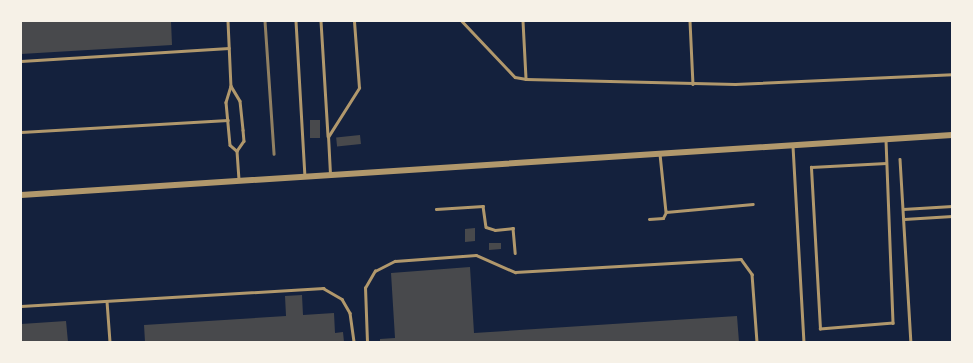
<!DOCTYPE html>
<html>
<head>
<meta charset="utf-8">
<style>
	body { margin:0 }
	#map { position:relative; width:973px; height:363px; overflow:hidden; background:#14213d; font-family:Quicksand,sans-serif }
	div>[style] { position:absolute }
	.building>* { inset:0; background:#48494c; transform-origin:0 0 }
	.service>* { height:2.5px; margin:-1.25px; padding:0 1.25px; transform-origin:1.25px; border-radius:1.25px; background:#b1986c }
	.tertiary>* { height:6px; margin:-3px; padding:0 3px; transform-origin:3px; border-radius:3px; background:#b1986c }
	.rail>* { height:2.5px; margin:-1.25px; padding:0 1.25px; transform-origin:1.25px; border-radius:1.25px; background:#918062 }
	span { translate:-50% -50%; white-space:nowrap; text-align:center; line-height:1.15; -webkit-text-stroke:3.5px #f6f1e7; paint-order:stroke }
	.frame { position:absolute; inset:0; border:22px solid #f6f1e7; pointer-events:none }
</style>
</head>
<body>
<div id="map">
	<div class="building">
		<i style="clip-path:polygon(21px 21px,171px 21px,172px 45px,21px 54px)"></i>
		<i style="left:310px;top:120px;width:10px;height:18px"></i>
		<i style="left:360px;top:135px;width:9px;height:24px;rotate:84deg"></i>
		<i style="clip-path:polygon(475px 228px,475px 241px,465px 242px,465px 229px)"></i>
		<i style="clip-path:polygon(489px 243px,501px 243px,501px 249px,489px 250px)"></i>
		<i style="clip-path:polygon(470px 267px,474px 333px,737px 316px,739px 342px,380px 342px,380px 339px,395px 338px,391px 273px)"></i>
		<i style="clip-path:polygon(302px 295px,303px 315px,334px 313px,335px 333px,343px 332px,344px 342px,145px 342px,144px 325px,286px 316px,285px 296px)"></i>
		<i style="clip-path:polygon(66px 321px,68px 342px,21px 342px,21px 324px)"></i>
	</div>
	<div class="service">
		<i style="left:228px;top:21px;width:65px;rotate:87.4deg"></i>
		<i style="left:231px;top:86px;width:17px;rotate:107deg"></i>
		<i style="left:226px;top:102px;width:43px;rotate:84.7deg"></i>
		<i style="left:230px;top:145px;width:9px;rotate:41deg"></i>
		<i style="left:296px;top:21px;width:156px;rotate:86.7deg"></i>
		<i style="left:321px;top:21px;width:115px;rotate:86.5deg"></i>
		<i style="left:462px;top:21px;width:77px;rotate:46.6deg"></i>
		<i style="left:515px;top:77px;width:11px;rotate:10deg"></i>
		<i style="left:526px;top:79px;width:209px;rotate:1.4deg"></i>
		<i style="left:735px;top:84px;width:217px;rotate:-2.6deg"></i>
		<i style="left:523px;top:21px;width:58px;rotate:87deg"></i>
		<i style="left:690px;top:21px;width:63px;rotate:87.3deg"></i>
		<i style="left:21px;top:61px;width:208px;rotate:-3.6deg"></i>
		<i style="left:231px;top:86px;width:17px;rotate:59deg"></i>
		<i style="left:240px;top:101px;width:29px;rotate:84deg"></i>
		<i style="left:243px;top:130px;width:11px;rotate:85deg"></i>
		<i style="left:244px;top:141px;width:12px;rotate:125deg"></i>
		<i style="left:237px;top:151px;width:29px;rotate:86deg"></i>
		<i style="left:21px;top:132px;width:207px;rotate:-3.3deg"></i>
		<i style="left:886px;top:140px;width:183px;rotate:87.8deg"></i>
		<i style="left:893px;top:323px;width:73px;rotate:175.3deg"></i>
		<i style="left:820px;top:329px;width:162px;rotate:-93.2deg"></i>
		<i style="left:811px;top:167px;width:75px;rotate:-3.1deg"></i>
		<i style="left:793px;top:146px;width:196px;rotate:86.8deg"></i>
		<i style="left:660px;top:154px;width:58px;rotate:84.1deg"></i>
		<i style="left:666px;top:212px;width:87px;rotate:-5.3deg"></i>
		<i style="left:900px;top:159px;width:183px;rotate:86.6deg"></i>
		<i style="left:330px;top:174px;width:37px;rotate:-93deg"></i>
		<i style="left:328px;top:137px;width:58px;rotate:-57.7deg"></i>
		<i style="left:359px;top:88px;width:67px;rotate:-94.3deg"></i>
		<i style="left:436px;top:209px;width:47px;rotate:-3.7deg"></i>
		<i style="left:483px;top:206px;width:21px;rotate:82deg"></i>
		<i style="left:486px;top:227px;width:9px;rotate:18deg"></i>
		<i style="left:495px;top:230px;width:18px;rotate:-6deg"></i>
		<i style="left:513px;top:228px;width:25px;rotate:85deg"></i>
		<i style="left:903px;top:209px;width:49px;rotate:-3.5deg"></i>
		<i style="left:649px;top:219px;width:14px;rotate:-4deg"></i>
		<i style="left:663px;top:218px;width:7px;rotate:-63deg"></i>
		<i style="left:904px;top:219px;width:48px;rotate:-3.6deg"></i>
		<i style="left:107px;top:301px;width:41px;rotate:85.8deg"></i>
		<i style="left:21px;top:306px;width:303px;rotate:-3.4deg"></i>
		<i style="left:323px;top:288px;width:22px;rotate:30deg"></i>
		<i style="left:342px;top:299px;width:16px;rotate:60deg"></i>
		<i style="left:350px;top:313px;width:29px;rotate:82deg"></i>
		<i style="left:367px;top:342px;width:54px;rotate:-92.1deg"></i>
		<i style="left:365px;top:288px;width:20px;rotate:-60deg"></i>
		<i style="left:375px;top:271px;width:22px;rotate:-27deg"></i>
		<i style="left:395px;top:261px;width:81px;rotate:-4.2deg"></i>
		<i style="left:476px;top:255px;width:43px;rotate:23.6deg"></i>
		<i style="left:515px;top:272px;width:226px;rotate:-3.3deg"></i>
		<i style="left:741px;top:259px;width:19px;rotate:54deg"></i>
		<i style="left:752px;top:274px;width:68px;rotate:85.8deg"></i>
	</div>
	<div class="tertiary">
		<i style="left:21px;top:195px;width:933px;rotate:-3.69deg"></i>
	</div>
	<div class="rail">
		<i style="left:265px;top:21px;width:133px;rotate:86.1deg"></i>
	</div>
	<div class="frame"></div>
</div>
</body>
</html>
